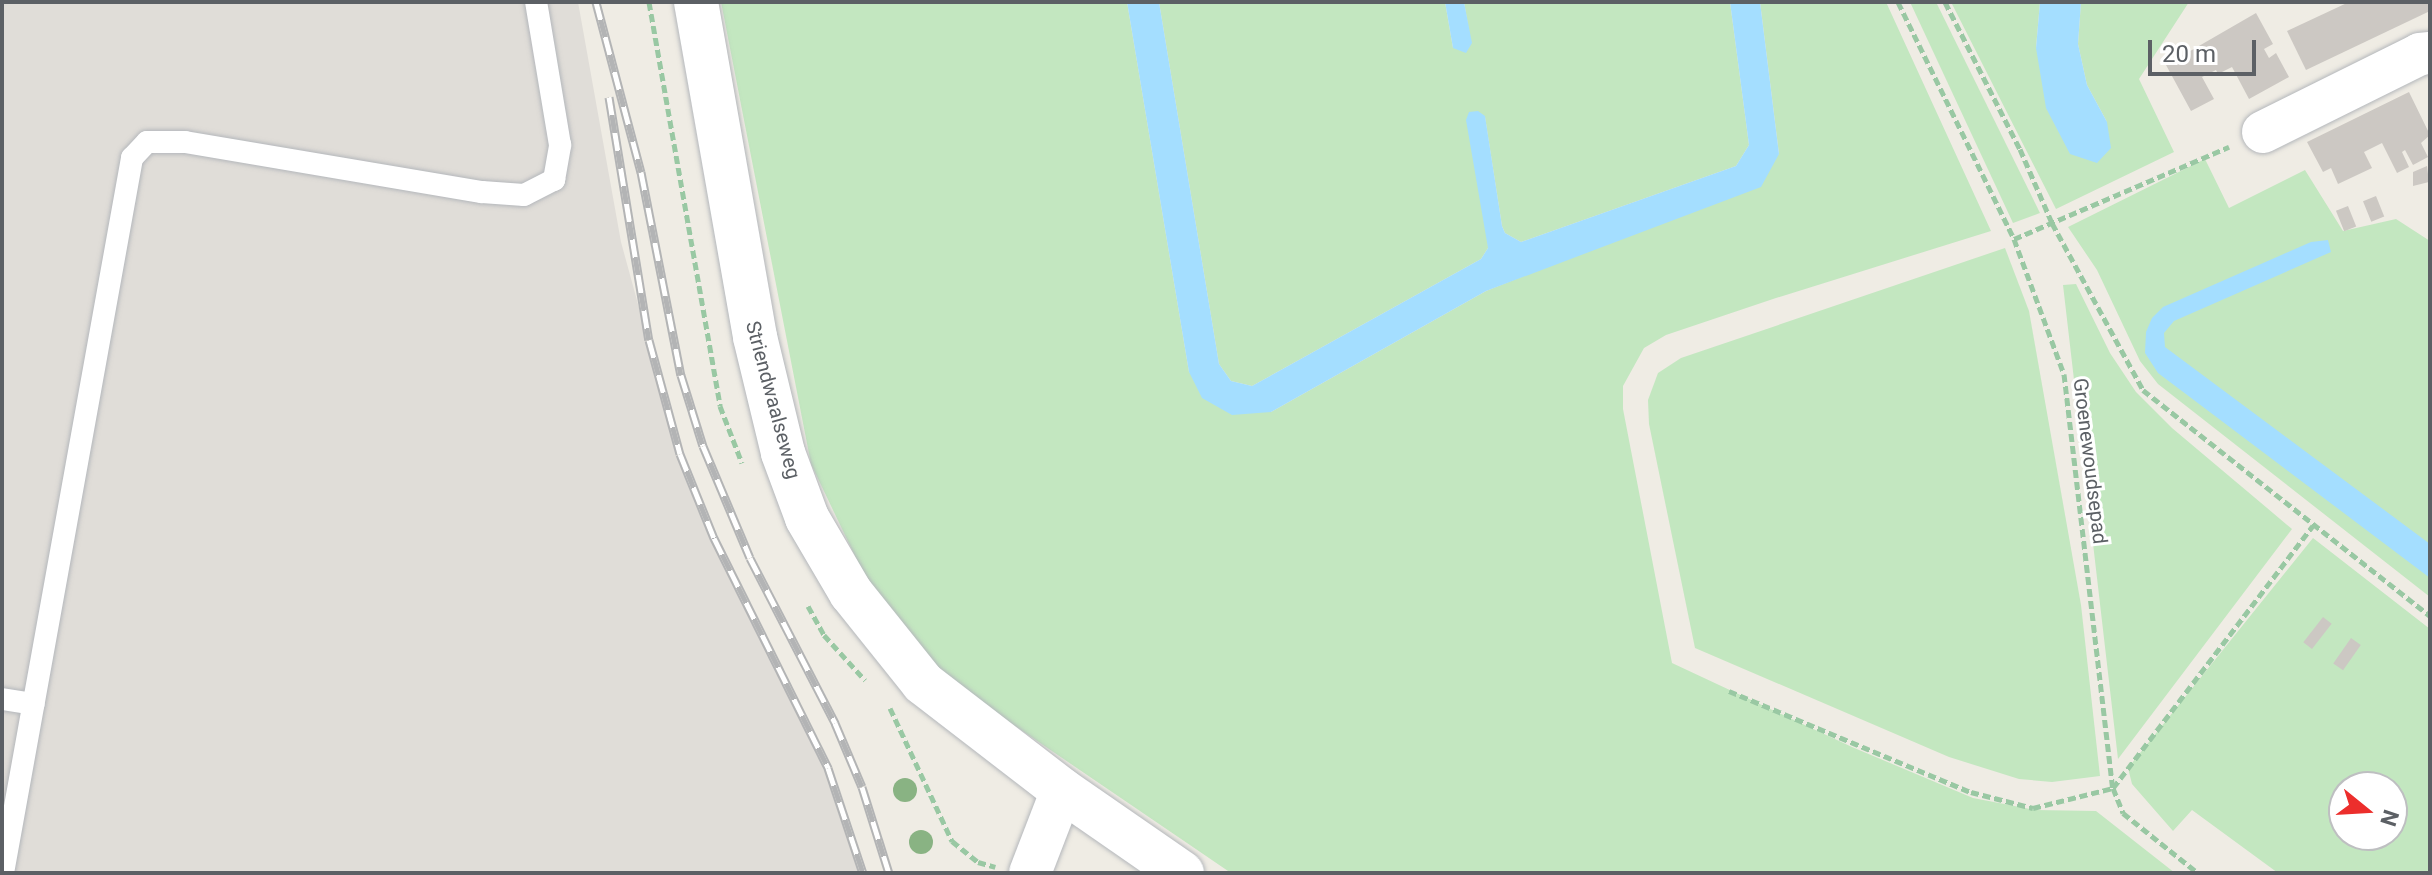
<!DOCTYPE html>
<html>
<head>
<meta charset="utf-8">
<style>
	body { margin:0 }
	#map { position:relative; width:2432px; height:875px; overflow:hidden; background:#efece4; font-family:Roboto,sans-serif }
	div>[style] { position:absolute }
	.industrial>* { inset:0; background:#e0ddd8 }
	.green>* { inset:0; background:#c3e7c0 }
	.water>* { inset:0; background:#a4deff }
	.building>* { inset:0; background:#ccc8c3; transform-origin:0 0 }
	.path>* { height:5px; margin-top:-2.5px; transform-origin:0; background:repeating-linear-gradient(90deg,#99c8a3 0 8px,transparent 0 12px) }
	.roads { filter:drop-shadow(0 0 2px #b4b7bb) drop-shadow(0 0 2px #b4b7bb) }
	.service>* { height:22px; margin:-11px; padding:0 11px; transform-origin:11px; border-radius:11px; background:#fff }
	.minor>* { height:42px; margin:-21px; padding:0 21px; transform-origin:21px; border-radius:21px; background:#fff }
	.tertiary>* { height:44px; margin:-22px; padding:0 22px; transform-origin:22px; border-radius:22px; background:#fff }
	.rail>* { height:9px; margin-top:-4.5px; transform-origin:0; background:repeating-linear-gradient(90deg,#fff 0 18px,#b3b4b5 0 36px); box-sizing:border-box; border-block:2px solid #b3b4b5 }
	.trees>* { width:24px; height:24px; margin:-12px; border-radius:50%; background:#89b383 }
	span { translate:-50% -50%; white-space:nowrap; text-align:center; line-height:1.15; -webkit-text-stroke:6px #fff; paint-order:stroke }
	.street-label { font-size:20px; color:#5c6065 }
	.frame { position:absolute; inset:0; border:4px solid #5c6065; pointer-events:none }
	.north { position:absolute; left:2328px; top:771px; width:80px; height:80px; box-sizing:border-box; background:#fff; border:2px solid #bebfc1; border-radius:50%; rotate:108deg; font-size:22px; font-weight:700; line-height:32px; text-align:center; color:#5c6065 }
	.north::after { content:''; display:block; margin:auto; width:28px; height:36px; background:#ec2e2c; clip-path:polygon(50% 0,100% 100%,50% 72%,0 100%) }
	.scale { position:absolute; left:2148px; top:40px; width:108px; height:36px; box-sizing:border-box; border:4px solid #5c6065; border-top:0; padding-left:10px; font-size:24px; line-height:28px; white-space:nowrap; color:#5c6065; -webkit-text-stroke:6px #fff; paint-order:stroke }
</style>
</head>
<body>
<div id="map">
	<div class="industrial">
		<i style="clip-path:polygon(2px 2px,578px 2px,621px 242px,687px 483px,731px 581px,809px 727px,848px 831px,859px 873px,2px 873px)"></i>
	</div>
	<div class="green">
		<i style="clip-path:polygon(721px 2px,1127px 2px,1189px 372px,1271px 412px,1486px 291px,1531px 273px,1779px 154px,1760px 2px,1886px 2px,1991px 231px,1776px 298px,1666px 335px,1644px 348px,1623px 386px,1623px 409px,1672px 663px,1852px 747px,1973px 798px,2035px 810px,2096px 811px,2175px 873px,1231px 873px,955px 685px,876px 600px,811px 464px)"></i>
		<i style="clip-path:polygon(1159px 2px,1445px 2px,1453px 48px,1471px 43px,1464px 2px,1730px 2px,1749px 145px,1736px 166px,1521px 242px,1505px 233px,1502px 226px,1485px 117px,1488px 248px,1481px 259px,1252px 386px,1231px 381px,1219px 364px)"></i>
		<i style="clip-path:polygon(1910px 2px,1936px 2px,2040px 213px,2013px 223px)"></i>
		<i style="clip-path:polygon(1951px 2px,2040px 2px,2036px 48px,2107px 122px,2087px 85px,2078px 44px,2081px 2px,2189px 2px,2139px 79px,2174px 152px,2056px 209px)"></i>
		<i style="clip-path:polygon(2205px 159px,2229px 208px,2305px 170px,2343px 231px,2396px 219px,2430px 241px,2430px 597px,2158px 384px,2140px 361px,2097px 270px,2068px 227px)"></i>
		<i style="clip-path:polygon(2005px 248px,2029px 311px,2081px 605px,2100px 776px,2052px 782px,2019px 779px,1949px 757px,1695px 648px,1649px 424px,1648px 400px,1658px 373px,1681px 358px)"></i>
		<i style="clip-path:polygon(2076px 284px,2110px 353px,2136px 392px,2172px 428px,2292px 529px,2118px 759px,2063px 285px)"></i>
		<i style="clip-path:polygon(evenodd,2313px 538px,2430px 629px,2430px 873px,2278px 873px,2192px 810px,2173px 831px,2132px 784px,2128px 768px,2313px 538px,2344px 787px,2392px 787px,2392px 835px,2344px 835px,2344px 787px)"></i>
	</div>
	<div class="water">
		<i style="clip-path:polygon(1127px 2px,1159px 2px,1219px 364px,1231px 381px,1252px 386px,1481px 259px,1488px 248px,1466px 120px,1469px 112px,1478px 111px,1485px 116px,1502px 226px,1505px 233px,1521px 242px,1736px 166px,1749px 145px,1730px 2px,1760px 2px,1779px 154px,1761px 187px,1486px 291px,1271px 412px,1232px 415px,1202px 398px,1189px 372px)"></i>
		<i style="clip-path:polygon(1445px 2px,1464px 2px,1472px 43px,1466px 53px,1453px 48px)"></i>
		<i style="clip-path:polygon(2040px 2px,2081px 2px,2078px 44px,2087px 85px,2107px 122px,2111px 148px,2097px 163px,2070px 154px,2046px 108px,2036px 48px)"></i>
		<i style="clip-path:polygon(2328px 240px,2331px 252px,2174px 321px,2164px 333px,2165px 347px,2430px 544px,2430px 578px,2158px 373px,2145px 353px,2146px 332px,2152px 318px,2163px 307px,2311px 242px)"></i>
	</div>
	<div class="building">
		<i style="clip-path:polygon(2349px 2px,2430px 2px,2430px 11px,2306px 70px,2287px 31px)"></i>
		<i style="clip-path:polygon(2256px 13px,2273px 44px,2264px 49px,2269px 58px,2276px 53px,2289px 77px,2249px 99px,2232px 67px,2218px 74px,2216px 70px,2202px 77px,2214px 99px,2191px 111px,2166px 65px)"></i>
		<i style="clip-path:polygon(2409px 92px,2430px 135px,2421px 143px,2428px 157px,2413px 165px,2405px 150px,2402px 152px,2409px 167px,2397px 173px,2382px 143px,2364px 152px,2372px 168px,2338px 184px,2331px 168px,2323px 172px,2307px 142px)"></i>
		<i style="clip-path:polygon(2427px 166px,2429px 182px,2413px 186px,2413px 172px)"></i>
		<i style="left:2376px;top:196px;width:22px;height:14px;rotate:68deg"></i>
		<i style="left:2348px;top:206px;width:22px;height:13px;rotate:68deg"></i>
		<i style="left:2323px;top:617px;width:11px;height:32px;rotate:38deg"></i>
		<i style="left:2351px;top:638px;width:12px;height:31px;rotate:35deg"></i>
	</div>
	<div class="path">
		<i style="left:649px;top:2px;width:410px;rotate:80deg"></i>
		<i style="left:720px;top:406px;width:61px;rotate:68.9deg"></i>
		<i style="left:1898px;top:2px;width:264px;rotate:63.9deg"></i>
		<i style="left:2014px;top:239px;width:144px;rotate:69.7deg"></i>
		<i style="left:2064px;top:374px;width:417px;rotate:83.3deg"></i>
		<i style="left:2113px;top:788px;width:27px;rotate:68deg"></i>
		<i style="left:2123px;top:813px;width:96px;rotate:38.7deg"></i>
		<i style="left:1945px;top:2px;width:165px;rotate:63deg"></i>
		<i style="left:2020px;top:149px;width:81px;rotate:66.6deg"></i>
		<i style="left:2052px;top:223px;width:190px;rotate:61.4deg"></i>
		<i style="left:2143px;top:390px;width:365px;rotate:38.2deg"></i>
		<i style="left:2014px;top:239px;width:234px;rotate:-23.2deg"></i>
		<i style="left:808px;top:606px;width:33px;rotate:61deg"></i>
		<i style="left:824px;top:635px;width:61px;rotate:47.7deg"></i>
		<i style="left:1729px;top:691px;width:262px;rotate:22.7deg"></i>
		<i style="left:1971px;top:792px;width:64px;rotate:14.5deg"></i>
		<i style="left:2033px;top:808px;width:82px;rotate:-14deg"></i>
		<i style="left:2113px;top:788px;width:330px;rotate:-52.7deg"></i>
		<i style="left:890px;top:708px;width:147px;rotate:65deg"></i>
		<i style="left:952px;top:841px;width:33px;rotate:39deg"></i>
		<i style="left:978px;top:862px;width:18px;rotate:16deg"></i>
	</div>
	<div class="roads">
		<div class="service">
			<i style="left:2px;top:699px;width:32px;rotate:9deg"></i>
			<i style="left:3px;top:873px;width:727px;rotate:-79.77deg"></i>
			<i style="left:132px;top:158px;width:22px;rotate:-47deg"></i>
			<i style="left:147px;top:142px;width:38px"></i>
			<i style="left:185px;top:142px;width:301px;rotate:9.6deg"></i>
			<i style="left:482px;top:192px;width:42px;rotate:4.1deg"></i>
			<i style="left:524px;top:195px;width:34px;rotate:-27deg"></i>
			<i style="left:554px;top:180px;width:36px;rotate:-80deg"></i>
			<i style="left:560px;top:145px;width:145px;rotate:-99.5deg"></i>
		</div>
		<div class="minor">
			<i style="left:2263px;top:132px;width:175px;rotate:-26.4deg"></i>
			<i style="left:2420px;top:54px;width:10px;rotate:-6deg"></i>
			<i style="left:1030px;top:873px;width:89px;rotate:-68.9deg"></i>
		</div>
		<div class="tertiary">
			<i style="left:696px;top:2px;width:340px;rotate:80deg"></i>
			<i style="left:755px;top:337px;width:119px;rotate:76.4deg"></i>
			<i style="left:783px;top:453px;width:69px;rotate:69.7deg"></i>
			<i style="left:807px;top:518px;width:87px;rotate:59.6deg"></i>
			<i style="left:851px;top:593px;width:115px;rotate:51.3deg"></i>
			<i style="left:923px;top:683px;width:175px;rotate:37.6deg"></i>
			<i style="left:1062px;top:790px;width:146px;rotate:34.7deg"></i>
		</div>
	</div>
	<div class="rail">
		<i style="left:596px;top:2px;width:176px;rotate:75.2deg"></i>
		<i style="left:641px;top:172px;width:207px;rotate:78.9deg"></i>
		<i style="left:681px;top:375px;width:74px;rotate:72.8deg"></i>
		<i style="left:703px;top:446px;width:121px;rotate:67.2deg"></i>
		<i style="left:750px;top:558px;width:186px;rotate:62.7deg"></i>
		<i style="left:835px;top:723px;width:69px;rotate:67.1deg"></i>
		<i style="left:862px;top:787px;width:90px;rotate:72.6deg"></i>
		<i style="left:609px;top:97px;width:246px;rotate:80.7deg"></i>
		<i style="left:649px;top:340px;width:118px;rotate:74.8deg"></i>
		<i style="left:680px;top:454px;width:91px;rotate:68deg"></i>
		<i style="left:714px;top:538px;width:257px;rotate:63.6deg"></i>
		<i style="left:828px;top:768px;width:111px;rotate:71.6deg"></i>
	</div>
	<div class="trees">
		<i style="left:905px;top:790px"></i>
		<i style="left:921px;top:842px"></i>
	</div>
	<div class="street-label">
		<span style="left:773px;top:400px;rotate:75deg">Striendwaalseweg</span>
		<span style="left:2090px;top:461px;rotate:83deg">Groenewoudsepad</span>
	</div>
	<div class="frame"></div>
	<div class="north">N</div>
	<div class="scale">20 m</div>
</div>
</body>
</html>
